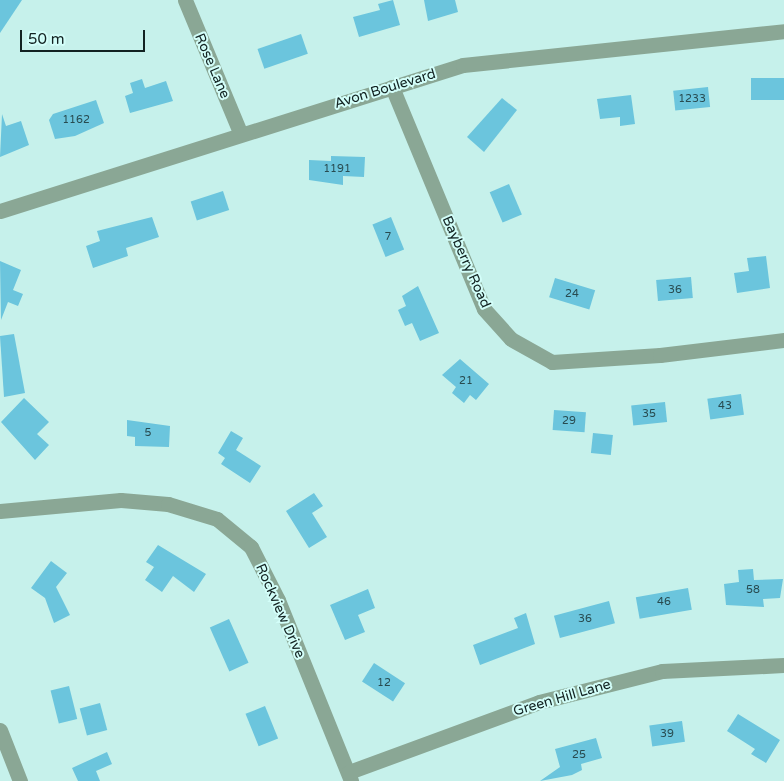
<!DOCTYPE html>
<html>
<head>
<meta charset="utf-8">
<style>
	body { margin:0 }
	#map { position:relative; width:784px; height:781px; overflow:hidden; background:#c6f1eb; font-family:"Varela Round",sans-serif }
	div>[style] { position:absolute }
	.building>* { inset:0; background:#6bc5dd; transform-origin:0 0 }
	.minor>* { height:15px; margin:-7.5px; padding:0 7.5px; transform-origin:7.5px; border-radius:7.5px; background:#8aa795 }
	span { translate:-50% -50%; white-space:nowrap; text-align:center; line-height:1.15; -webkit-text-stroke:4px #d3fef9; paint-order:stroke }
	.number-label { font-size:11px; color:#284b50 }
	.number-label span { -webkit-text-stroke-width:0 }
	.street-label { font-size:14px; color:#122221 }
	.scale { position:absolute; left:20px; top:30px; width:125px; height:22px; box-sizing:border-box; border:2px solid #122221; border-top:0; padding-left:6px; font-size:15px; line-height:18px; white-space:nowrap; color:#122221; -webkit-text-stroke:4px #d3fef9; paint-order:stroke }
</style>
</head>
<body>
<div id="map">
	<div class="building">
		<i style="clip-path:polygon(0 0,22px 0,0 33px)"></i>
		<i style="clip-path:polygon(393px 0,400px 25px,359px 37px,353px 17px,380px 10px,378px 4px)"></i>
		<i style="clip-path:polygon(424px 0,455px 0,458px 12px,428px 21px)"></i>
		<i style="left:301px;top:34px;width:21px;height:46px;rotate:71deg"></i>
		<i style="left:784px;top:78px;width:22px;height:33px;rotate:90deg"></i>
		<i style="clip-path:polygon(142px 79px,145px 88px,166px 81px,173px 101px,130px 113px,125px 96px,133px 93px,130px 83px)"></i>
		<i style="left:708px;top:87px;width:20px;height:35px;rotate:84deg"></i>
		<i style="clip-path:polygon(631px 95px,635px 124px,620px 126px,620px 117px,600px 119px,597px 99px)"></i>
		<i style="clip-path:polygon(502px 98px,517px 110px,484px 152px,467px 137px)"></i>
		<i style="clip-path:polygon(96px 100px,104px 123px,75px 136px,55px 139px,49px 120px,53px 114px)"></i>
		<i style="clip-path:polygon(2px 114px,6px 126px,21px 121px,29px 145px,0 157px)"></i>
		<i style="clip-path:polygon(331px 156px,365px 157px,364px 177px,343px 176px,343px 185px,309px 180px,309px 160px,331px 161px)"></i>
		<i style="left:509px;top:184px;width:33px;height:21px;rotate:67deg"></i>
		<i style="left:223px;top:191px;width:20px;height:34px;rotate:72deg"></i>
		<i style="clip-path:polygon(152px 217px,159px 237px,126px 248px,128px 256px,93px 268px,86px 246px,100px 241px,97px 231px)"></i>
		<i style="left:391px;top:217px;width:35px;height:20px;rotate:68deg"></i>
		<i style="clip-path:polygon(766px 256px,770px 288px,737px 293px,734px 273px,749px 271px,747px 258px)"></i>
		<i style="clip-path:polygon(0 261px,21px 270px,13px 290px,23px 294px,18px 306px,8px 302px,1px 320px)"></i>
		<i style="left:691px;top:277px;width:21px;height:35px;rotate:85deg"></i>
		<i style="left:555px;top:278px;width:42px;height:20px;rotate:17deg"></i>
		<i style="clip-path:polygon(418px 286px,439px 333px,420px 341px,412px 323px,405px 326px,398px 310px,406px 306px,402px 296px)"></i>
		<i style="clip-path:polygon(14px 334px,25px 393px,4px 397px,0 336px)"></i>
		<i style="clip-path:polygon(460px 359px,489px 384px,476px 400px,470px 395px,464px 403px,452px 393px,456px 387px,442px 375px)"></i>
		<i style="left:741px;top:394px;width:21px;height:34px;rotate:82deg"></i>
		<i style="clip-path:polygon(24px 398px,49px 422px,37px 434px,49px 445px,35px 460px,1px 422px)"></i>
		<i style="left:665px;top:402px;width:20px;height:34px;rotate:84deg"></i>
		<i style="left:554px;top:410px;width:32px;height:20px;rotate:4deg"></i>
		<i style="clip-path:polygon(127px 420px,170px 426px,169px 447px,135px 446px,135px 437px,127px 436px)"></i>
		<i style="clip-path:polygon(231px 431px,243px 438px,236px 450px,261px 466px,250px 483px,221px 464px,225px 458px,218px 453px)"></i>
		<i style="left:593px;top:433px;width:20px;height:20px;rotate:6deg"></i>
		<i style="clip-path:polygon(314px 493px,323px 506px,312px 513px,327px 537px,309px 548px,286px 511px)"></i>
		<i style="clip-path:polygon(158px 545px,206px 574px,194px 592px,173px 576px,162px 592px,145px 580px,154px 567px,146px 562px)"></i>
		<i style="clip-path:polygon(51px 561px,67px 573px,56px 587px,70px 615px,54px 623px,45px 598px,31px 588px)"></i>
		<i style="clip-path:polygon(753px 569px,754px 580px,783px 579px,780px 598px,763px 599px,764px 607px,726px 605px,724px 584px,739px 582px,738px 570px)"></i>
		<i style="left:688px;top:588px;width:22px;height:53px;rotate:80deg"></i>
		<i style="clip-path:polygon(368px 589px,375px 608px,358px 615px,365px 632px,345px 640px,330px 605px)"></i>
		<i style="left:609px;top:601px;width:23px;height:57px;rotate:75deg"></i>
		<i style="clip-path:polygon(526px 613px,535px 644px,480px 665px,473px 645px,518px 628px,514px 618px)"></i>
		<i style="left:229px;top:619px;width:48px;height:21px;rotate:66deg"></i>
		<i style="left:374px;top:663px;width:37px;height:22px;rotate:33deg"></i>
		<i style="left:69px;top:686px;width:34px;height:19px;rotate:76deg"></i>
		<i style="left:100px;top:703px;width:28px;height:21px;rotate:75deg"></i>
		<i style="left:265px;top:706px;width:35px;height:21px;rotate:68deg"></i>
		<i style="clip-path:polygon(738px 714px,780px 740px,766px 763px,751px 754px,755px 749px,727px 731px)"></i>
		<i style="left:682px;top:721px;width:21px;height:33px;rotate:82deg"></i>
		<i style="clip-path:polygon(596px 738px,602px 758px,581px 764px,582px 770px,572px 775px,540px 781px,560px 767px,555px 749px)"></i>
		<i style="clip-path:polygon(107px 752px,112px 764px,96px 771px,100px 781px,78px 781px,72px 768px)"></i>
	</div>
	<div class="minor">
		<i style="left:185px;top:0;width:143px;rotate:67.4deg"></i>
		<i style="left:392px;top:87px;width:240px;rotate:67.5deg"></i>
		<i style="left:484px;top:309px;width:40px;rotate:48deg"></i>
		<i style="left:511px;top:339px;width:47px;rotate:29.3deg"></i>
		<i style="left:552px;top:362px;width:108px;rotate:-3.7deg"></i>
		<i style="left:660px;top:355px;width:125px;rotate:-6.9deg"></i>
		<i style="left:0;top:211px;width:485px;rotate:-17.5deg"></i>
		<i style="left:463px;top:65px;width:323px;rotate:-6deg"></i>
		<i style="left:0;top:511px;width:121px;rotate:-5.2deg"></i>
		<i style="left:121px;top:500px;width:47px;rotate:4.9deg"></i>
		<i style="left:168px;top:504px;width:51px;rotate:17deg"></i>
		<i style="left:217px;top:519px;width:44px;rotate:39.5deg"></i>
		<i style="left:251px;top:547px;width:59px;rotate:63deg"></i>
		<i style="left:278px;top:600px;width:195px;rotate:68deg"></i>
		<i style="left:0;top:730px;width:55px;rotate:68.6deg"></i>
		<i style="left:349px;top:772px;width:202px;rotate:-20.2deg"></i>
		<i style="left:539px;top:702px;width:127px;rotate:-14.1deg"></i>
		<i style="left:662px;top:671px;width:122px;rotate:-2.8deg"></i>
	</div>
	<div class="number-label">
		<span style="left:692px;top:99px">1233</span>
		<span style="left:76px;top:120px">1162</span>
		<span style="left:337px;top:169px">1191</span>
		<span style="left:388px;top:237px">7</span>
		<span style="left:675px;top:290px">36</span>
		<span style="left:572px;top:294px">24</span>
		<span style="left:466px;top:381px">21</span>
		<span style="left:725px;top:406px">43</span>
		<span style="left:649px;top:414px">35</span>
		<span style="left:569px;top:421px">29</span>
		<span style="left:148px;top:433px">5</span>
		<span style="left:753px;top:590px">58</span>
		<span style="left:664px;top:602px">46</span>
		<span style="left:585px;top:619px">36</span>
		<span style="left:384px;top:683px">12</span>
		<span style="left:667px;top:734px">39</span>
		<span style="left:579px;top:755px">25</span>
	</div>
	<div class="street-label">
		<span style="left:212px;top:66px;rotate:67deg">Rose Lane</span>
		<span style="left:385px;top:89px;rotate:-17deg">Avon Boulevard</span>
		<span style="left:466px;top:262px;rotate:66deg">Bayberry Road</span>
		<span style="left:280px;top:611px;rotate:66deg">Rockview Drive</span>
		<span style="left:562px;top:698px;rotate:-16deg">Green Hill Lane</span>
	</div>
	<div class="scale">50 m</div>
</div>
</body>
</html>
